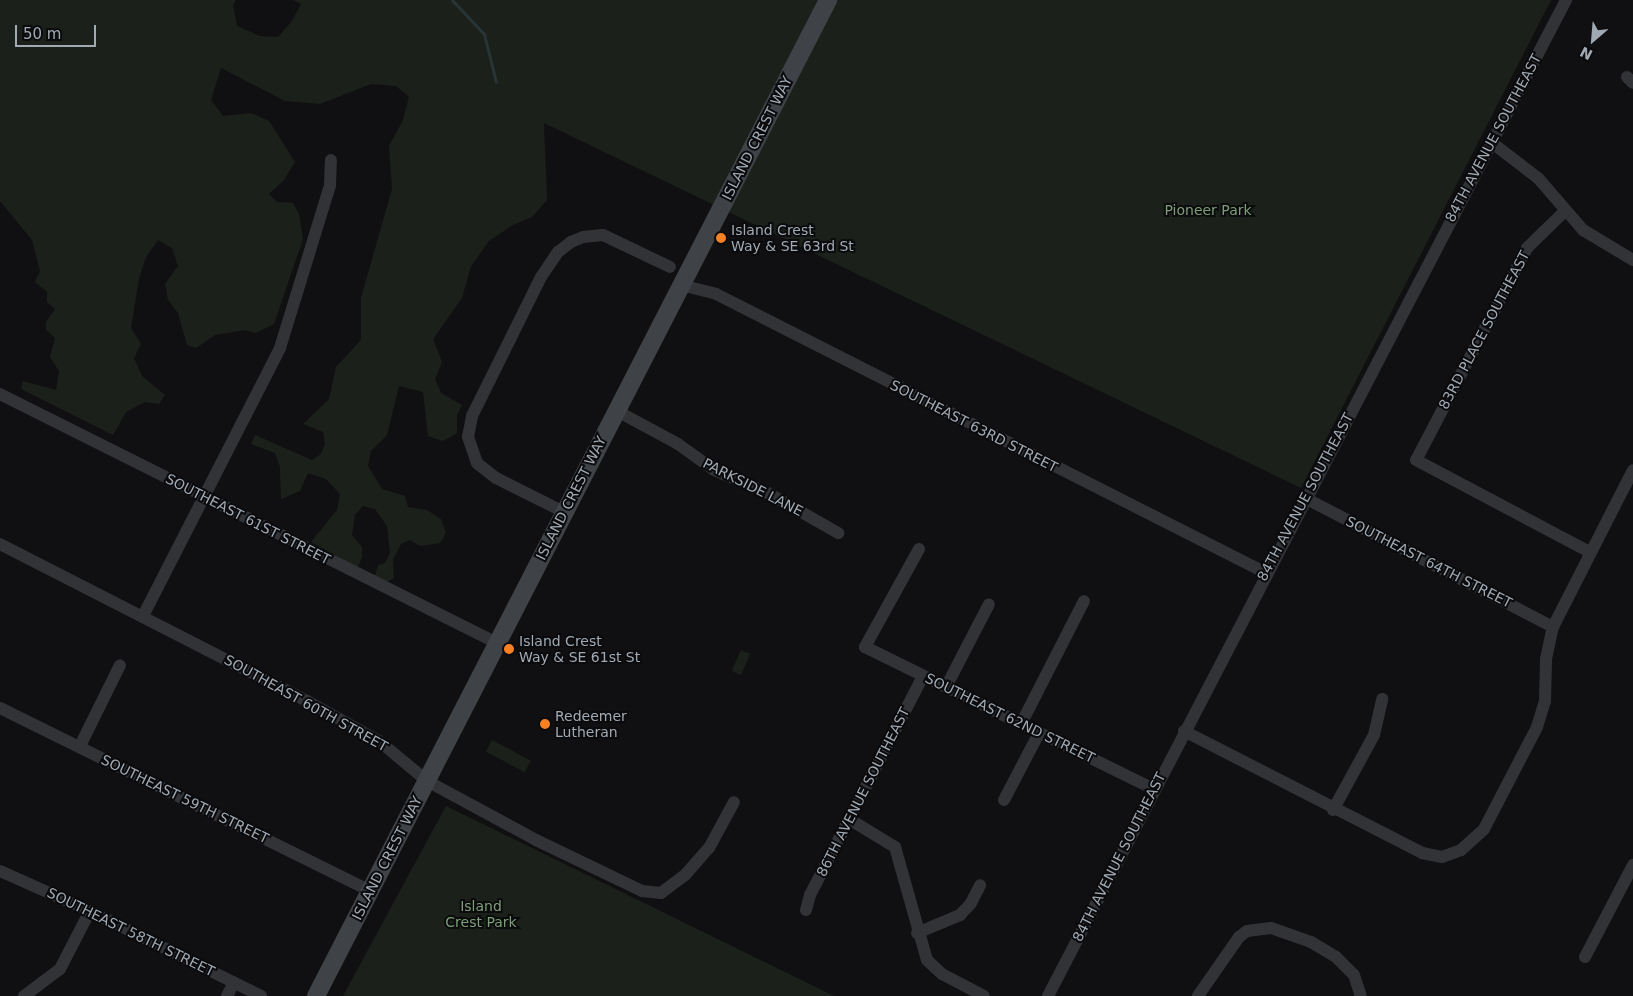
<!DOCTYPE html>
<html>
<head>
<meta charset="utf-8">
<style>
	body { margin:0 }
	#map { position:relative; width:1633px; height:996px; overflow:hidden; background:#101012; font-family:"DejaVu Sans",sans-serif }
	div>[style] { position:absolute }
	.green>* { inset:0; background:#1b211a; transform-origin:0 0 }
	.stream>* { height:3px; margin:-1.5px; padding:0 1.5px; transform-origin:1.5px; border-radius:1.5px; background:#293437 }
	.minor>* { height:12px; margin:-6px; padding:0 6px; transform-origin:6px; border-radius:6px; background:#313337 }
	.secondary>* { height:18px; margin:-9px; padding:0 9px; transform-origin:9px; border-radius:9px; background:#3f4347 }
	.dots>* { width:14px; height:14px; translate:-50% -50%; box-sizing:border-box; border:2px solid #0b0b0d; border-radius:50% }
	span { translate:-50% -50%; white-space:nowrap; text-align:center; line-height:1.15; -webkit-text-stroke:4px #0b0b0d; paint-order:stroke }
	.street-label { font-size:14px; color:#a1aab3 }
	.park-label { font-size:14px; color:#7d9f77 }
	.poi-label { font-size:14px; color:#a1aab3 }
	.left { translate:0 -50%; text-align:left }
	.north { position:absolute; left:1568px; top:15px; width:50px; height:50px; -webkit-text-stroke:4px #0b0b0d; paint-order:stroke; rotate:207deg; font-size:14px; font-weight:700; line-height:20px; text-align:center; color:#a1aab3 }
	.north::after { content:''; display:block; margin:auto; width:18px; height:22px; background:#a1aab3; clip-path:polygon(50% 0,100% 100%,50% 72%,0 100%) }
	.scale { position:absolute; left:15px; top:25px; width:81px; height:22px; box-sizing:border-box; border:2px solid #a1aab3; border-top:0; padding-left:6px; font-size:15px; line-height:18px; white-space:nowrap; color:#a1aab3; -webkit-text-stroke:4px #0b0b0d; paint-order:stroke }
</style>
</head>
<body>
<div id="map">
	<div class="green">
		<i style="clip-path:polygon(0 0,236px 0,233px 5px,237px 26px,260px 36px,278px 37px,292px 21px,301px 4px,293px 0,1551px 0,1301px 488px,544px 123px,547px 200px,532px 217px,513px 225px,489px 241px,471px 266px,462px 298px,433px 339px,442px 362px,435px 379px,441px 393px,462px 405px,457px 415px,457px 433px,443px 441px,428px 436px,423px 392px,399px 386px,387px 435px,371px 451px,368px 466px,382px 489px,405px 496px,408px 507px,427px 510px,441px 519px,446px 533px,440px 543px,420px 546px,410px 540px,401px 544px,393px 560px,394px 578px,387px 582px,375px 576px,378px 565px,385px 563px,390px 553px,387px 526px,375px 509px,363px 506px,355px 515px,352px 535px,362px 547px,362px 557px,358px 567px,311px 542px,337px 510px,340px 494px,326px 479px,308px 473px,300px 491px,281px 499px,280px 467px,275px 453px,251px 444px,255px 435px,312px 460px,321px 454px,325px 444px,323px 432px,303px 424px,329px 399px,336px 367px,361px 340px,361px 298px,392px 189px,389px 146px,403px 120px,409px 97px,396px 86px,371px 84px,320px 104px,285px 101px,221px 68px,211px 100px,223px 116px,251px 113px,269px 121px,295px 162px,284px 180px,269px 194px,277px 202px,293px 203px,299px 214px,303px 239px,274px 324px,256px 333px,245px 330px,215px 335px,196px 348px,187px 345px,178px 313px,168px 300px,165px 284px,178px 266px,172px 248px,158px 240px,146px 257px,139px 278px,131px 328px,141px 344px,134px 358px,142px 376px,165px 395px,159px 404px,145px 402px,126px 412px,113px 435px,21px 389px,23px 381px,56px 390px,59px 371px,50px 357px,55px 338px,46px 330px,46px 322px,55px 309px,47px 302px,47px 292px,35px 282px,40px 271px,32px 240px,0 201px)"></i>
		<i style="left:741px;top:650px;width:10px;height:23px;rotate:24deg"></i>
		<i style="left:492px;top:740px;width:44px;height:13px;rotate:28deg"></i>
		<i style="clip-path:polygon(446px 806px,834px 996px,343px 996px)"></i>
	</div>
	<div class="stream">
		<i style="left:452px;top:0;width:47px;rotate:46.7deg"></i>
		<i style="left:484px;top:34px;width:49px;rotate:76deg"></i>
	</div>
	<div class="minor">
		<i style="left:1627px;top:77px;width:8px;rotate:45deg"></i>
		<i style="left:1491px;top:142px;width:59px;rotate:37.5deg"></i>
		<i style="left:1538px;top:178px;width:69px;rotate:49.1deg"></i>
		<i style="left:1583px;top:230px;width:58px;rotate:31deg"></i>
		<i style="left:1565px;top:211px;width:53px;rotate:135.8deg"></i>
		<i style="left:1527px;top:248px;width:239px;rotate:117.6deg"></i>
		<i style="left:1416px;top:460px;width:197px;rotate:27.9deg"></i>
		<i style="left:681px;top:285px;width:36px;rotate:14deg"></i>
		<i style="left:716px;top:294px;width:617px;rotate:26.9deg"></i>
		<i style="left:0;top:394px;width:556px;rotate:26.61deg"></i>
		<i style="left:617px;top:411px;width:69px;rotate:28.4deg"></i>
		<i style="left:678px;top:444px;width:44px;rotate:35.8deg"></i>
		<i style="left:714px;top:470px;width:59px;rotate:23.1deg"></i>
		<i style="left:768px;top:493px;width:81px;rotate:29.7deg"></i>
		<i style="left:1305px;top:498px;width:280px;rotate:27.5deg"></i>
		<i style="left:564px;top:512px;width:76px;rotate:-153.4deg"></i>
		<i style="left:496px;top:478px;width:24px;rotate:-142deg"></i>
		<i style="left:477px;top:463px;width:28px;rotate:-109deg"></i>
		<i style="left:468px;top:437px;width:21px;rotate:-79deg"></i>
		<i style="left:472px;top:416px;width:155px;rotate:-63.6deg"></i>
		<i style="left:541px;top:277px;width:30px;rotate:-56deg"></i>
		<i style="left:558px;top:252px;width:16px;rotate:-38deg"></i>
		<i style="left:571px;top:242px;width:13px;rotate:-23deg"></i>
		<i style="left:583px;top:237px;width:20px;rotate:-6deg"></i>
		<i style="left:603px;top:235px;width:74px;rotate:25.5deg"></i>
		<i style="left:0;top:544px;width:345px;rotate:27.1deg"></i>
		<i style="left:307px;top:701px;width:82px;rotate:29.1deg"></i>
		<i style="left:379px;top:741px;width:62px;rotate:39.8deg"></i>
		<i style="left:427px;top:781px;width:124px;rotate:28.4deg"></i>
		<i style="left:536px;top:840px;width:118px;rotate:25.7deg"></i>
		<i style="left:642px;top:891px;width:19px;rotate:6deg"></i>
		<i style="left:661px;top:893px;width:31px;rotate:-37deg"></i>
		<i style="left:686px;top:874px;width:35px;rotate:-49deg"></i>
		<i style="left:709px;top:848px;width:52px;rotate:-61.5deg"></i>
		<i style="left:919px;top:549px;width:112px;rotate:118.9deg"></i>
		<i style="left:865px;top:647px;width:322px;rotate:26.2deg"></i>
		<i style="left:143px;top:616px;width:301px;rotate:-62.9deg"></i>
		<i style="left:280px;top:348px;width:170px;rotate:-72.9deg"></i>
		<i style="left:330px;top:185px;width:25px;rotate:-88deg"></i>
		<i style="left:946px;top:687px;width:93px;rotate:-62.6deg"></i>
		<i style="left:0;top:708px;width:413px;rotate:26.3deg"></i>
		<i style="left:1021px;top:724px;width:138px;rotate:-62.9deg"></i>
		<i style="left:1184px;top:731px;width:267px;rotate:27.1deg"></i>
		<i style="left:1422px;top:853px;width:20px;rotate:11deg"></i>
		<i style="left:1442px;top:857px;width:20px;rotate:-20deg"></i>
		<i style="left:1461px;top:850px;width:31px;rotate:-42deg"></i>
		<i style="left:1484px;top:829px;width:115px;rotate:-62.5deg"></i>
		<i style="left:1537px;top:727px;width:27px;rotate:-73deg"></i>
		<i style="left:1545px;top:701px;width:42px;rotate:-88.6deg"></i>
		<i style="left:1546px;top:659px;width:33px;rotate:-78deg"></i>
		<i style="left:1553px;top:627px;width:176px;rotate:-63deg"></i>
		<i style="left:80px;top:746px;width:90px;rotate:-63.7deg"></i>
		<i style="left:1004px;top:800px;width:76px;rotate:-62.4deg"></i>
		<i style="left:1333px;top:810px;width:85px;rotate:-61.3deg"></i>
		<i style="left:1374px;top:735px;width:37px;rotate:-77deg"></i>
		<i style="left:849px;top:819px;width:54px;rotate:31.3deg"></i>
		<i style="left:895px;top:847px;width:117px;rotate:74.2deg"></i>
		<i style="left:927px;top:960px;width:21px;rotate:43deg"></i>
		<i style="left:942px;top:974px;width:47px;rotate:27.6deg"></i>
		<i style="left:0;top:871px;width:98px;rotate:24deg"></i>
		<i style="left:90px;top:911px;width:191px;rotate:26.4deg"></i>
		<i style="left:806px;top:910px;width:16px;rotate:-75deg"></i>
		<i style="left:810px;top:895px;width:246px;rotate:-62.7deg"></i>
		<i style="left:917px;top:933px;width:47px;rotate:-22.7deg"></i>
		<i style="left:960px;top:915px;width:16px;rotate:-47deg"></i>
		<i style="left:971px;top:903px;width:20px;rotate:-63deg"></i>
		<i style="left:1585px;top:957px;width:104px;rotate:-62.4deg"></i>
		<i style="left:24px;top:996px;width:45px;rotate:-36.9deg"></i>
		<i style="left:60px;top:969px;width:65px;rotate:-62.7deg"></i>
		<i style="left:227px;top:996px;width:15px;rotate:-62deg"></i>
		<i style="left:1048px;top:996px;width:1123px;rotate:-62.52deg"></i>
		<i style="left:1198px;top:996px;width:72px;rotate:-55.2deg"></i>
		<i style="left:1239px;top:937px;width:10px;rotate:-37deg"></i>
		<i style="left:1247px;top:931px;width:24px;rotate:-7deg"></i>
		<i style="left:1271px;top:928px;width:42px;rotate:19.3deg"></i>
		<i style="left:1311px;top:942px;width:29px;rotate:31deg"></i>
		<i style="left:1336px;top:957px;width:25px;rotate:45deg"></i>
		<i style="left:1354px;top:975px;width:22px;rotate:72deg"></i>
	</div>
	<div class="secondary">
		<i style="left:316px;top:996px;width:1120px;rotate:-62.79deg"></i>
	</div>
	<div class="dots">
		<i style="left:721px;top:238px;background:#f58124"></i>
		<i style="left:509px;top:649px;background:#f58124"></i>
		<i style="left:545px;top:724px;background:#f58124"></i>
	</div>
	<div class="street-label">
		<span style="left:757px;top:138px;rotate:-63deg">ISLAND CREST WAY</span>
		<span style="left:1493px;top:138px;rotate:-62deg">84TH AVENUE SOUTHEAST</span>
		<span style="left:1484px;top:330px;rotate:-62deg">83RD PLACE SOUTHEAST</span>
		<span style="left:974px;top:426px;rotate:27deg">SOUTHEAST 63RD STREET</span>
		<span style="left:753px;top:487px;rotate:27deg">PARKSIDE LANE</span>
		<span style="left:1305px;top:497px;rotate:-62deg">84TH AVENUE SOUTHEAST</span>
		<span style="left:571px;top:498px;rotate:-63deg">ISLAND CREST WAY</span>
		<span style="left:248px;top:519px;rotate:27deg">SOUTHEAST 61ST STREET</span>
		<span style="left:1429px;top:562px;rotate:27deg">SOUTHEAST 64TH STREET</span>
		<span style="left:306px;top:703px;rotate:29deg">SOUTHEAST 60TH STREET</span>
		<span style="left:1010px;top:718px;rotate:26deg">SOUTHEAST 62ND STREET</span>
		<span style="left:863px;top:792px;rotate:-63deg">86TH AVENUE SOUTHEAST</span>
		<span style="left:185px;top:799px;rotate:26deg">SOUTHEAST 59TH STREET</span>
		<span style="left:1119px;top:857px;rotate:-63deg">84TH AVENUE SOUTHEAST</span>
		<span style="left:387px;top:858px;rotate:-63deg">ISLAND CREST WAY</span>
		<span style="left:131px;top:932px;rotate:26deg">SOUTHEAST 58TH STREET</span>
	</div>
	<div class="park-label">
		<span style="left:1208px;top:210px">Pioneer Park</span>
		<span style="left:481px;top:914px">Island<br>Crest Park</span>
	</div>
	<div class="poi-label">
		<span class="left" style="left:731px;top:238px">Island Crest<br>Way &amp; SE 63rd St</span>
		<span class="left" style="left:519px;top:649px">Island Crest<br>Way &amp; SE 61st St</span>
		<span class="left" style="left:555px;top:724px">Redeemer<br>Lutheran</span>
	</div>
	<div class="north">N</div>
	<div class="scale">50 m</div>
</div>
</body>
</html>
